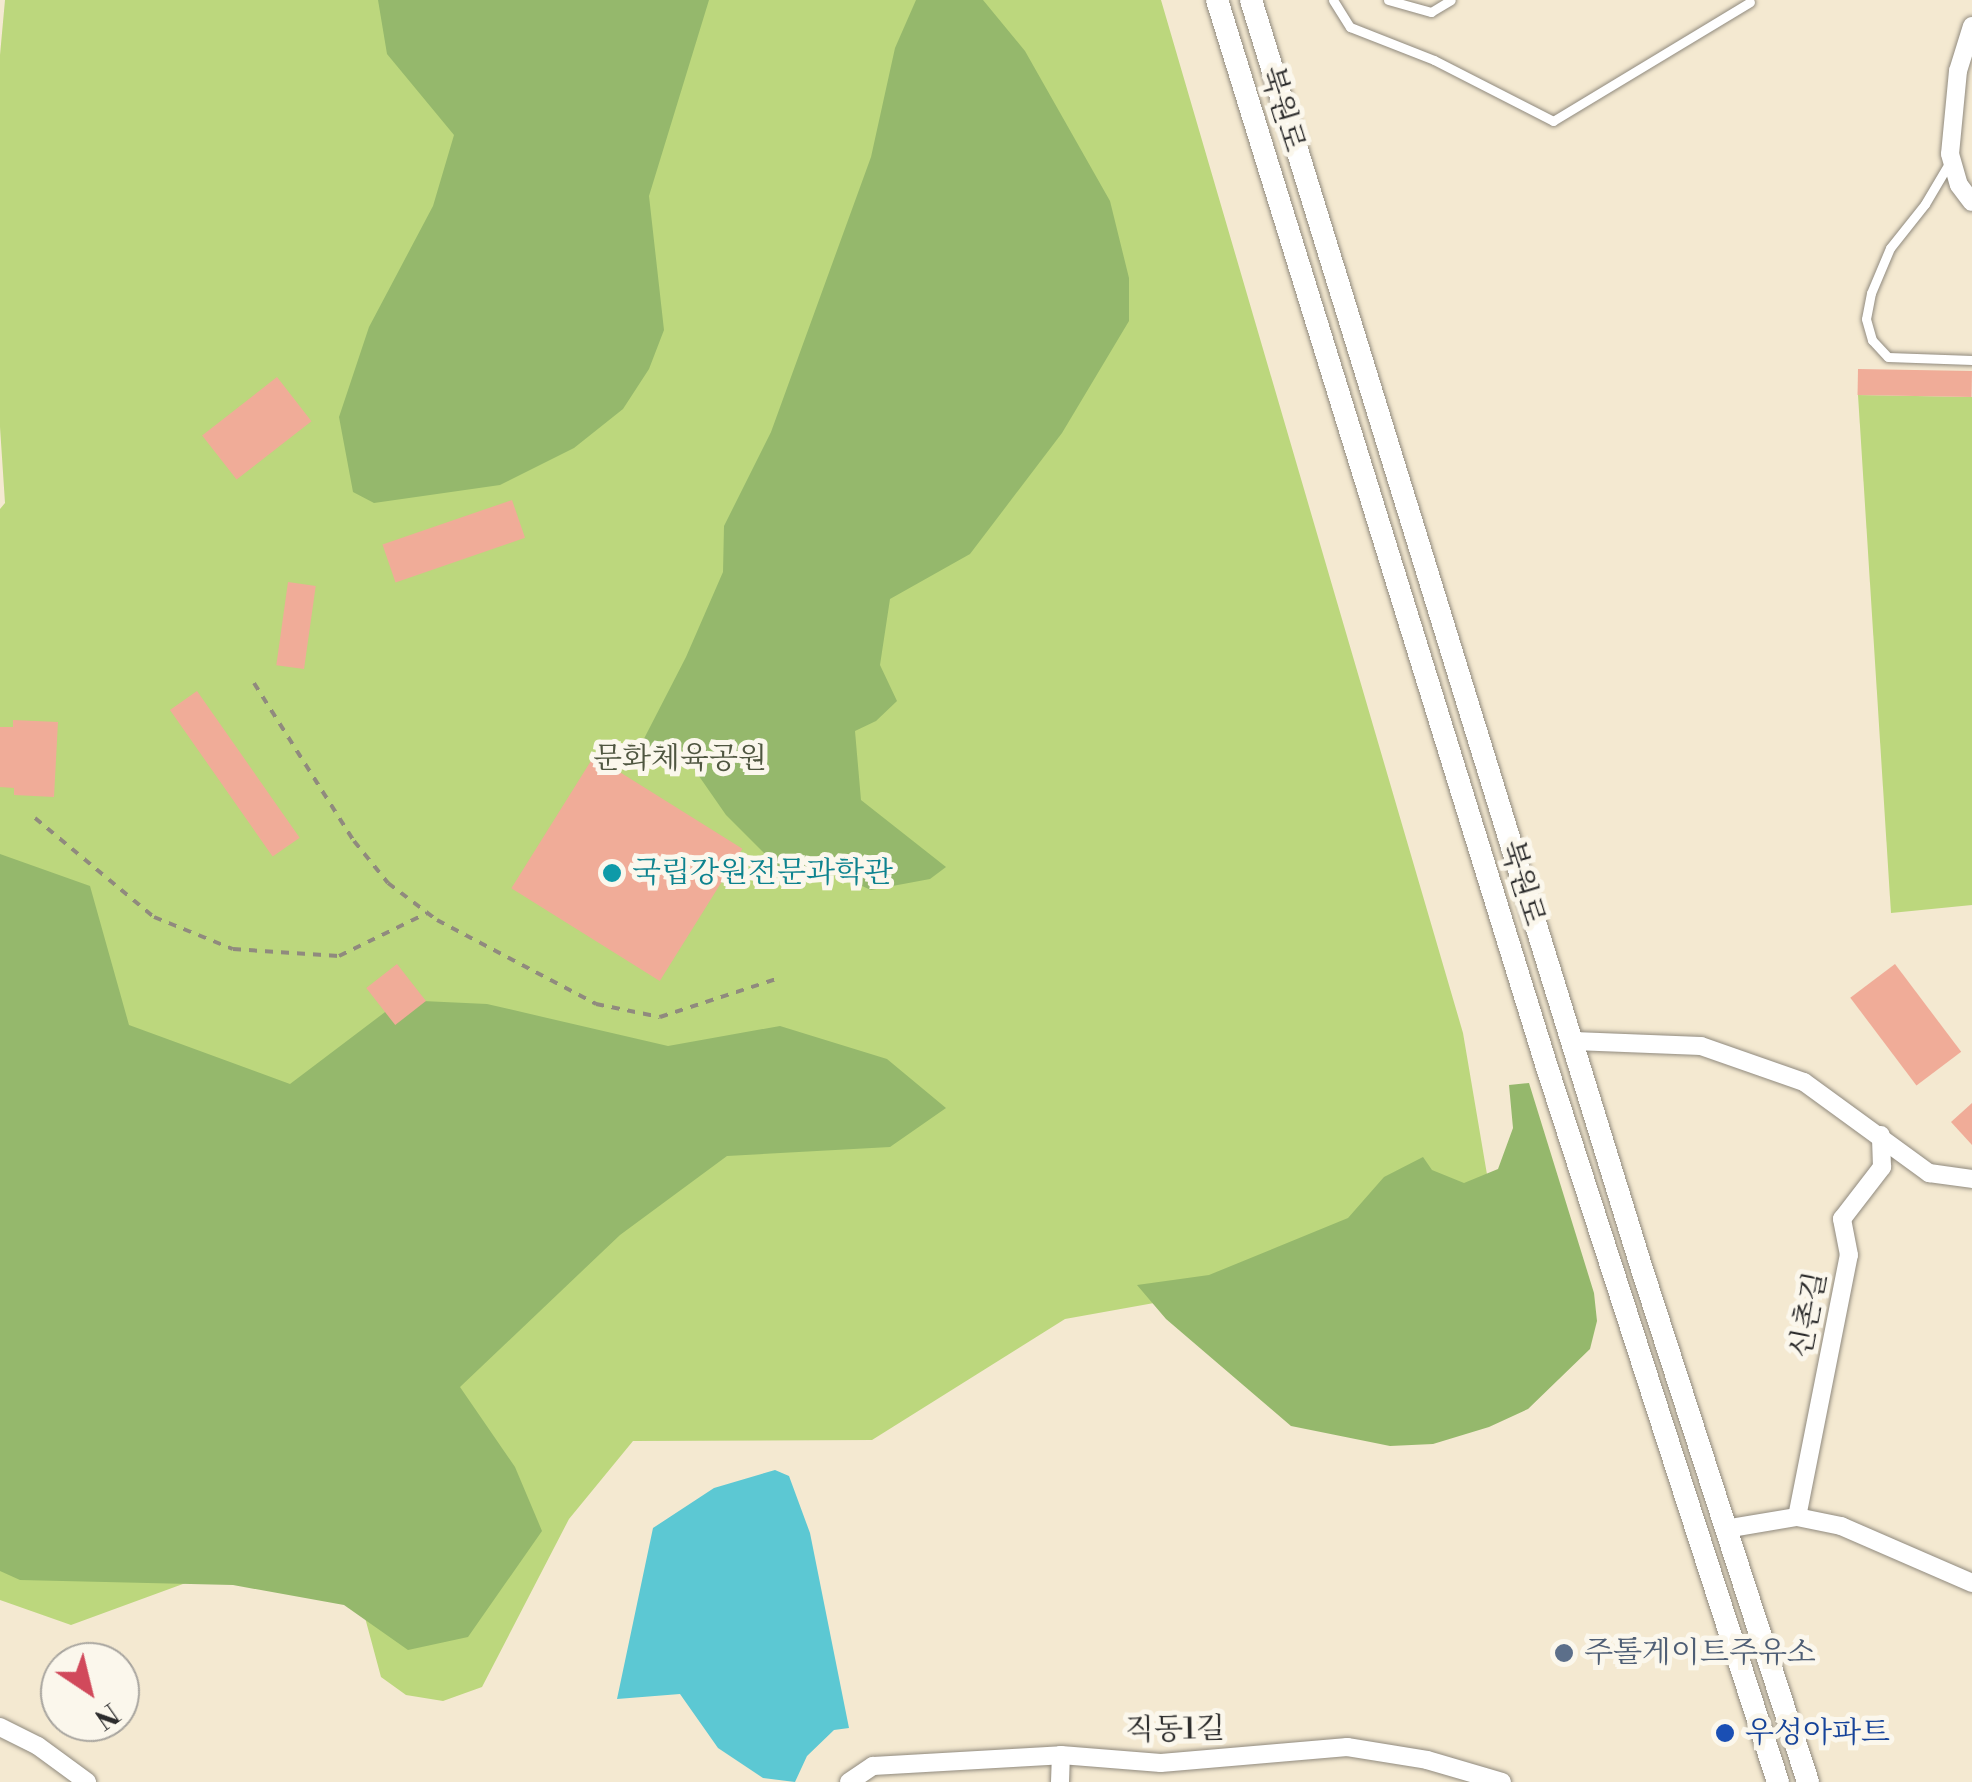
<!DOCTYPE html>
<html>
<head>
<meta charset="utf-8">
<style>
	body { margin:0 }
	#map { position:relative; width:1972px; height:1782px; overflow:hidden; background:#f4e9d1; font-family:"Libre Bodoni","Noto Serif KR",serif }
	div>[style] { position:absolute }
	.green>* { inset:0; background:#bcd77d }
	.forest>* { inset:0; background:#95b86c }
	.water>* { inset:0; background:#5cc8d3 }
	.building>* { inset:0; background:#f0ac98; transform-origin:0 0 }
	.path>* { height:4px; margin-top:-2px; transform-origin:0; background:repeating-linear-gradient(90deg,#908a7e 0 8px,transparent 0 16px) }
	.roads { filter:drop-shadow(0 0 2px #908a7e) drop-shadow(0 0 2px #908a7e) }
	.lane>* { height:9px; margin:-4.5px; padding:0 4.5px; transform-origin:4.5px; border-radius:4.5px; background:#fff }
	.street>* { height:18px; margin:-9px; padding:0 9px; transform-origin:9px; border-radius:9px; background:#fff }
	.secondary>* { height:22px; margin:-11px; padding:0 11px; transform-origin:11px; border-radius:11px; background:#fff }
	.dots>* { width:28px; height:28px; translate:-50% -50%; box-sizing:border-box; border:5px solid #fbf7ec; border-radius:50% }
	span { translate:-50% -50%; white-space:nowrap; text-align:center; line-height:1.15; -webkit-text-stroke:10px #fbf7ec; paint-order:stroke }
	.street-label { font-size:30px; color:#2b2b2b }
	.park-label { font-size:30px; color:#4f5640 }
	.culture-label { font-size:30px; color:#0d838f }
	.left { translate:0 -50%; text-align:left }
	.service-label { font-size:30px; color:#4e5e75 }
	.transit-label { font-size:30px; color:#164399 }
	.north { position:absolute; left:40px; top:1642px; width:100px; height:100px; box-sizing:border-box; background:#fbf7ec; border:2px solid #a8a59f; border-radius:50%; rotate:145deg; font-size:28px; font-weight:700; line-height:40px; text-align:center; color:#2b2b2b }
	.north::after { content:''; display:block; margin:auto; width:35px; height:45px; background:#d1495b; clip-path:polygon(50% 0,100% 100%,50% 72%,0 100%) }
</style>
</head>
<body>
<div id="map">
	<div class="green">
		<i style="clip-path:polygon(5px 0,1161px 0,1463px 1033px,1501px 1257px,1154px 1303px,1065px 1319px,872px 1440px,633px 1441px,569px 1519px,482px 1687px,443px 1701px,406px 1695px,381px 1677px,360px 1599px,232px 1566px,71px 1625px,0 1600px,0 509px,5px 503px,0 427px,0 55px)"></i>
		<i style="clip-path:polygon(1858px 395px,1972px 397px,1972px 905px,1891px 913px)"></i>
	</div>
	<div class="forest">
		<i style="clip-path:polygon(378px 0,709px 0,649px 196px,664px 330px,649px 369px,623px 409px,574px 448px,500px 485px,374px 503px,353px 492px,339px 417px,369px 327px,433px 206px,454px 135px,387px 54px)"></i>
		<i style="clip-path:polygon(916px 0,983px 0,1025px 51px,1110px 201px,1129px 278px,1129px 321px,1062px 433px,970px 554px,890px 599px,880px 665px,897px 701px,876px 721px,855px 731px,861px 800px,946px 867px,930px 879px,871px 890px,833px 873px,798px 868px,784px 873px,726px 815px,685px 756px,632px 762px,686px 657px,723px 572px,724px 526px,771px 432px,871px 157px,895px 48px)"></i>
		<i style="clip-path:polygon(0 854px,90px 886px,129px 1025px,290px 1084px,401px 1000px,487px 1004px,668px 1046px,780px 1026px,887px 1059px,946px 1108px,890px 1147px,727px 1156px,620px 1235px,460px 1387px,515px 1467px,542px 1531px,468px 1637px,408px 1650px,344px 1605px,233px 1585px,20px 1580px,0 1571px)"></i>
		<i style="clip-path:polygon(1529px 1083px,1594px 1293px,1597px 1321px,1590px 1349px,1528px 1409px,1489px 1427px,1433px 1444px,1390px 1446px,1291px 1426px,1166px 1319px,1137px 1285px,1209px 1275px,1348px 1218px,1384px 1177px,1423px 1157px,1432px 1170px,1464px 1183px,1498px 1169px,1513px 1128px,1509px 1085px)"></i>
	</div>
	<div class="water">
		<i style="clip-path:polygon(775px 1470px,789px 1476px,810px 1533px,849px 1728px,834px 1730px,807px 1756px,795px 1782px,763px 1778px,718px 1748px,680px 1694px,617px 1699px,653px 1528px,714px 1488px)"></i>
	</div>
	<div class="building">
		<i style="left:1858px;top:369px;width:114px;height:26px;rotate:1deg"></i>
		<i style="left:277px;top:377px;width:56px;height:95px;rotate:52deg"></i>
		<i style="left:512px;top:500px;width:40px;height:137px;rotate:71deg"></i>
		<i style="left:288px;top:582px;width:28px;height:84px;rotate:8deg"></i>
		<i style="left:197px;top:691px;width:179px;height:33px;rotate:55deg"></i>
		<i style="clip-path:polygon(13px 720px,58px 722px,54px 797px,14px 795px,14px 788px,0 787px,0 727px,13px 727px)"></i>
		<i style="left:594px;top:756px;width:175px;height:156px;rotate:32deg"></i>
		<i style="left:397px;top:964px;width:47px;height:39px;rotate:52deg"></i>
		<i style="left:1895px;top:964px;width:110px;height:56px;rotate:53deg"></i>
		<i style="clip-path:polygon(1972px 1103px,1972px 1145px,1951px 1122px)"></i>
	</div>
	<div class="path">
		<i style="left:254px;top:683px;width:187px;rotate:57.7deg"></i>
		<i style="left:354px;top:841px;width:54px;rotate:51deg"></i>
		<i style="left:388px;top:883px;width:61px;rotate:37.1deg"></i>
		<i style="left:437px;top:920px;width:180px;rotate:27.8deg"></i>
		<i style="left:596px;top:1004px;width:65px;rotate:11.5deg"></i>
		<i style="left:660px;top:1017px;width:125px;rotate:-18.1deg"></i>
		<i style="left:35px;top:818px;width:155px;rotate:39.8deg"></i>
		<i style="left:154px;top:917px;width:85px;rotate:22.1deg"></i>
		<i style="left:233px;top:949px;width:106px;rotate:3.8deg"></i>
		<i style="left:339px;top:956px;width:98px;rotate:-26deg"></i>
	</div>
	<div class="roads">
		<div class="lane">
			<i style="left:1333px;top:0;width:32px;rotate:58deg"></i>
			<i style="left:1350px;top:27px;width:90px;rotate:21.4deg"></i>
			<i style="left:1434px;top:60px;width:134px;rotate:27.1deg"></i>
			<i style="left:1553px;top:121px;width:230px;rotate:-31.1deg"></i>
			<i style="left:1388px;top:0;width:45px;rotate:15.6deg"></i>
			<i style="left:1431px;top:12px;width:23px;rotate:-31deg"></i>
			<i style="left:1951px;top:160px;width:51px;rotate:120.6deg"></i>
			<i style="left:1925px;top:204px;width:56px;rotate:128.5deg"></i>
			<i style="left:1890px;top:248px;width:49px;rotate:112.9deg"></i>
			<i style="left:1871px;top:293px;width:26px;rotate:101deg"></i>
			<i style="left:1866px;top:319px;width:22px;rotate:74deg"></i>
			<i style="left:1872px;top:340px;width:23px;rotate:47deg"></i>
			<i style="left:1888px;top:357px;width:84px;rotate:2deg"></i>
		</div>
		<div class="street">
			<i style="left:1972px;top:26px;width:47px;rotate:107.3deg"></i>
			<i style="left:1958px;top:71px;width:83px;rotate:95.5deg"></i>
			<i style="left:1950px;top:154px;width:32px;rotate:74deg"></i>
			<i style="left:1959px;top:185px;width:21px;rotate:53deg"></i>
			<i style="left:1574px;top:1041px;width:127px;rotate:2.3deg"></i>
			<i style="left:1701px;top:1046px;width:109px;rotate:19.3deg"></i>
			<i style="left:1804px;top:1082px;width:155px;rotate:36.1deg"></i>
			<i style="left:1929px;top:1173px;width:43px;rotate:7.9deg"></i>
			<i style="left:1797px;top:1517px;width:267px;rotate:-78.8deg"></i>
			<i style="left:1849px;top:1255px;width:37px;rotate:-101deg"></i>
			<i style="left:1842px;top:1219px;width:66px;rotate:-52.4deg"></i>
			<i style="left:1882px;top:1167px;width:32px;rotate:-92deg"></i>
			<i style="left:1725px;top:1529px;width:73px;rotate:-9.5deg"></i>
			<i style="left:1797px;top:1517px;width:45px;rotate:11.6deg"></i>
			<i style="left:1841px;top:1526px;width:143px;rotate:23.5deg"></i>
			<i style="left:0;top:1727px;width:42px;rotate:26.6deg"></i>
			<i style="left:38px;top:1746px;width:61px;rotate:36.3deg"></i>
			<i style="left:849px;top:1782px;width:29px;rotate:-34deg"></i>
			<i style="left:873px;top:1766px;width:188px;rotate:-3.3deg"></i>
			<i style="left:1061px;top:1755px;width:100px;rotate:4.6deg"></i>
			<i style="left:1161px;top:1763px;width:187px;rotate:-4.9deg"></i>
			<i style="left:1347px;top:1747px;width:81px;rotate:9.2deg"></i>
			<i style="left:1427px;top:1760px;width:78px;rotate:16.3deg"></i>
			<i style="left:1060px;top:1782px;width:27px;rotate:-88deg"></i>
		</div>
		<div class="secondary">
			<i style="left:1217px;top:0;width:1107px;rotate:72.82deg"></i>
			<i style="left:1544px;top:1058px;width:761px;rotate:72.09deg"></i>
			<i style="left:1251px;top:0;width:1322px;rotate:72.88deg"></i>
			<i style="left:1640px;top:1263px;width:546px;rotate:72.06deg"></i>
		</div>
	</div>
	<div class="dots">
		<i style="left:612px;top:873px;background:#0f9aa8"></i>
		<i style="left:1564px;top:1653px;background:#5c6f8a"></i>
		<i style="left:1725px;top:1733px;background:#1a4fb4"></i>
	</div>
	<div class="street-label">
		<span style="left:1282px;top:109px;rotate:73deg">북원로</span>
		<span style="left:1522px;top:883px;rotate:73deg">북원로</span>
		<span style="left:1809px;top:1315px;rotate:-79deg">신촌길</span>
		<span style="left:1175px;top:1730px;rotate:-1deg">직동1길</span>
	</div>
	<div class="park-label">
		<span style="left:680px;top:759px">문화체육공원</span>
	</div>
	<div class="culture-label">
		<span class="left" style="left:632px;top:873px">국립강원전문과학관</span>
	</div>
	<div class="service-label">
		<span class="left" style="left:1584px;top:1653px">주톨게이트주유소</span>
	</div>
	<div class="transit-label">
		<span class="left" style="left:1745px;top:1733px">우성아파트</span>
	</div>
	<div class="north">N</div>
</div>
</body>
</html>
